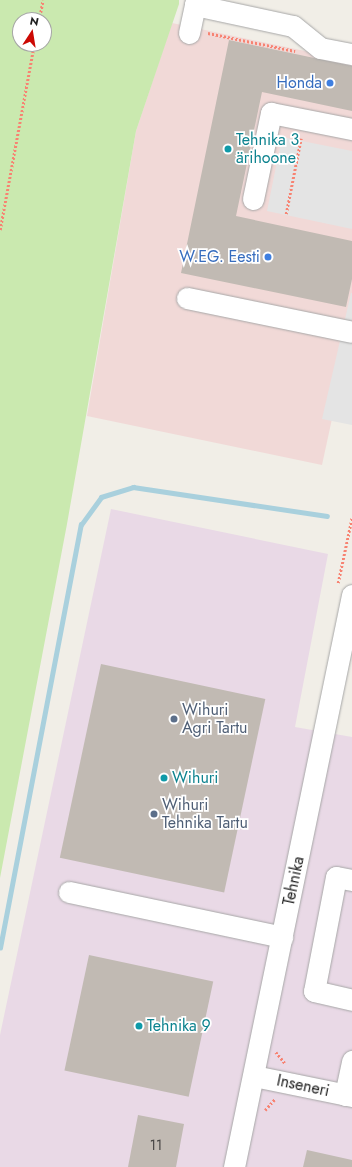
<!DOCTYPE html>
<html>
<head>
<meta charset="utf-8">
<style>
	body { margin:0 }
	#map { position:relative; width:352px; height:1167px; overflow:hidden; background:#f1eee7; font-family:Jost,sans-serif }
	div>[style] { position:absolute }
	.commercial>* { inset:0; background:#f1d9d7 }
	.industrial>* { inset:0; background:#e9d9e6 }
	.grass>* { inset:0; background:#cae9af }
	.parking>* { inset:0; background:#e4e4e4 }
	.stream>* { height:4.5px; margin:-2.25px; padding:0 2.25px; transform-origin:2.25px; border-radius:2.25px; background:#a9d0dd }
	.building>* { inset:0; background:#c1bab3; transform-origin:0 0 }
	.path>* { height:2.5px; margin-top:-1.25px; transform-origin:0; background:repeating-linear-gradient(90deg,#f78372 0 2px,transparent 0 4px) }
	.roads { filter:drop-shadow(0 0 1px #a7a7a7) drop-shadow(0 0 1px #a7a7a7) }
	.minor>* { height:21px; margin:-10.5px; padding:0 10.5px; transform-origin:10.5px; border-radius:10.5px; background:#fff }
	.dots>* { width:11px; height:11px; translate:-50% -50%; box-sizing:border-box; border:2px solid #fff; border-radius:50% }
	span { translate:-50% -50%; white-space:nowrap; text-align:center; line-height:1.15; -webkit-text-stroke:3.5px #fff; paint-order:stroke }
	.number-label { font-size:14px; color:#484645 }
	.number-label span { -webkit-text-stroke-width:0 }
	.shop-label { font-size:16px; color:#366cbe }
	.right { translate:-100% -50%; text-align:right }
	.culture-label { font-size:16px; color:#0d838f }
	.left { translate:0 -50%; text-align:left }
	.service-label { font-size:16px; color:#4e5e75 }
	.street-label { font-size:16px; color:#202020 }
	.north { position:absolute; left:12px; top:12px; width:40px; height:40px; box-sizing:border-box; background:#fff; border:1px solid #a6a6a6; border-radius:50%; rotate:12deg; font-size:11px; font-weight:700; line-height:16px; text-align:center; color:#202020 }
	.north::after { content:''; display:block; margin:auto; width:14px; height:18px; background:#cc0904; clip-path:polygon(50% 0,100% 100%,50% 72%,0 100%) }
</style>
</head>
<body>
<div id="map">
	<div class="commercial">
		<i style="clip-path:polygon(172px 23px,352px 61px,352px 326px,322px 465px,87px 416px,136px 131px)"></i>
	</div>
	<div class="industrial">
		<i style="clip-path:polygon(111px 509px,328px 554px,295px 727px,352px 737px,352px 1167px,0 1167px,0 1035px)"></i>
	</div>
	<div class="grass">
		<i style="clip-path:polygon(evenodd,0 0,179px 0,179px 4px,136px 131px,67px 524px,0 878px,0 0,20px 20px,44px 20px,44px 44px,20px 44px,20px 20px)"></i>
	</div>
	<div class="parking">
		<i style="clip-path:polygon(282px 137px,352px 151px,352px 229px,267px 211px)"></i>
		<i style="clip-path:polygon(351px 293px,352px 293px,352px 425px,322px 419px)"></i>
	</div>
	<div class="stream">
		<i style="left:0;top:948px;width:431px;rotate:-79.2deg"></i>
		<i style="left:81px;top:525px;width:34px;rotate:-54deg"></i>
		<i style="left:101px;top:497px;width:34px;rotate:-17deg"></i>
		<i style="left:133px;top:487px;width:196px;rotate:8.5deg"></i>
	</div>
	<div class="building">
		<i style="clip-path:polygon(229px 40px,352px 66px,352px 111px,262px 92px,236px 216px,352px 241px,352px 279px,346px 307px,181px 273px)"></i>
		<i style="left:101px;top:664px;width:168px;height:198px;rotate:12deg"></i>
		<i style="left:89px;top:955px;width:127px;height:118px;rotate:12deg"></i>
		<i style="clip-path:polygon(138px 1115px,184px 1124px,176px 1167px,128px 1167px)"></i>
		<i style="clip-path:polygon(307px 1150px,352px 1160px,352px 1167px,303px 1167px)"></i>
	</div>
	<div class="path">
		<i style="left:39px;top:20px;width:20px;rotate:-79deg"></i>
		<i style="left:208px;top:33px;width:89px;rotate:11.7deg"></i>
		<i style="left:286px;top:214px;width:77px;rotate:-78.8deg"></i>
		<i style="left:0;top:230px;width:189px;rotate:-79.6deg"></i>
		<i style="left:338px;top:583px;width:67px;rotate:-78deg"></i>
		<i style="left:276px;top:1052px;width:14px;rotate:51deg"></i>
		<i style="left:265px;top:1110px;width:15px;rotate:-48deg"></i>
	</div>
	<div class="roads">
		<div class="minor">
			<i style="left:196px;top:0;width:5px;rotate:101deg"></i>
			<i style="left:195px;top:5px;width:100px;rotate:12.1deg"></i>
			<i style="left:293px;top:26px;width:35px;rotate:39deg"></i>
			<i style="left:320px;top:48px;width:33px;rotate:11deg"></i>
			<i style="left:189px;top:33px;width:29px;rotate:-78deg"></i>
			<i style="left:253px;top:199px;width:88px;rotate:-78.2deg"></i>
			<i style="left:271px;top:113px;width:83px;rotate:11.2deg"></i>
			<i style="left:187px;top:298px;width:168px;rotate:11.6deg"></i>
			<i style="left:352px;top:880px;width:16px;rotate:-169deg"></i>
			<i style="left:336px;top:877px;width:116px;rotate:100.9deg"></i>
			<i style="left:314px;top:991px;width:39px;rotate:13deg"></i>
			<i style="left:69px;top:892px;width:218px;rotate:11.9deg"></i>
			<i style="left:254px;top:1076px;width:100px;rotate:11.5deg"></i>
			<i style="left:345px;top:1095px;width:35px;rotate:-78deg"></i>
			<i style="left:234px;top:1167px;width:584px;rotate:-78.34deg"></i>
		</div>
	</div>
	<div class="dots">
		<i style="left:330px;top:83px;background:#3f7fe0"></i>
		<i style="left:228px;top:149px;background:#0f9aa8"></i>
		<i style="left:268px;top:257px;background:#3f7fe0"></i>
		<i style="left:174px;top:719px;background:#5c6f8a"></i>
		<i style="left:164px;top:778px;background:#0f9aa8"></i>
		<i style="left:154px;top:814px;background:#5c6f8a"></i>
		<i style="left:139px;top:1026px;background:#0f9aa8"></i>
	</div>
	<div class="number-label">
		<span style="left:156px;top:1145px">11</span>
	</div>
	<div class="shop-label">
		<span class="right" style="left:322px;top:83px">Honda</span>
		<span class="right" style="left:260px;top:257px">W.EG. Eesti</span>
	</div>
	<div class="culture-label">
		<span class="left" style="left:236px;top:149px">Tehnika 3<br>ärihoone</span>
		<span class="left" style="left:172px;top:778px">Wihuri</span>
		<span class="left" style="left:147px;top:1026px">Tehnika 9</span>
	</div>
	<div class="service-label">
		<span class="left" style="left:182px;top:719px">Wihuri<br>Agri Tartu</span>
		<span class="left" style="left:162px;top:814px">Wihuri<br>Tehnika Tartu</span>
	</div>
	<div class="street-label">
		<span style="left:294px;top:881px;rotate:-78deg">Tehnika</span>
		<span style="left:303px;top:1086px;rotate:12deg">Inseneri</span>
	</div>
	<div class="north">N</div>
</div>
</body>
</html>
